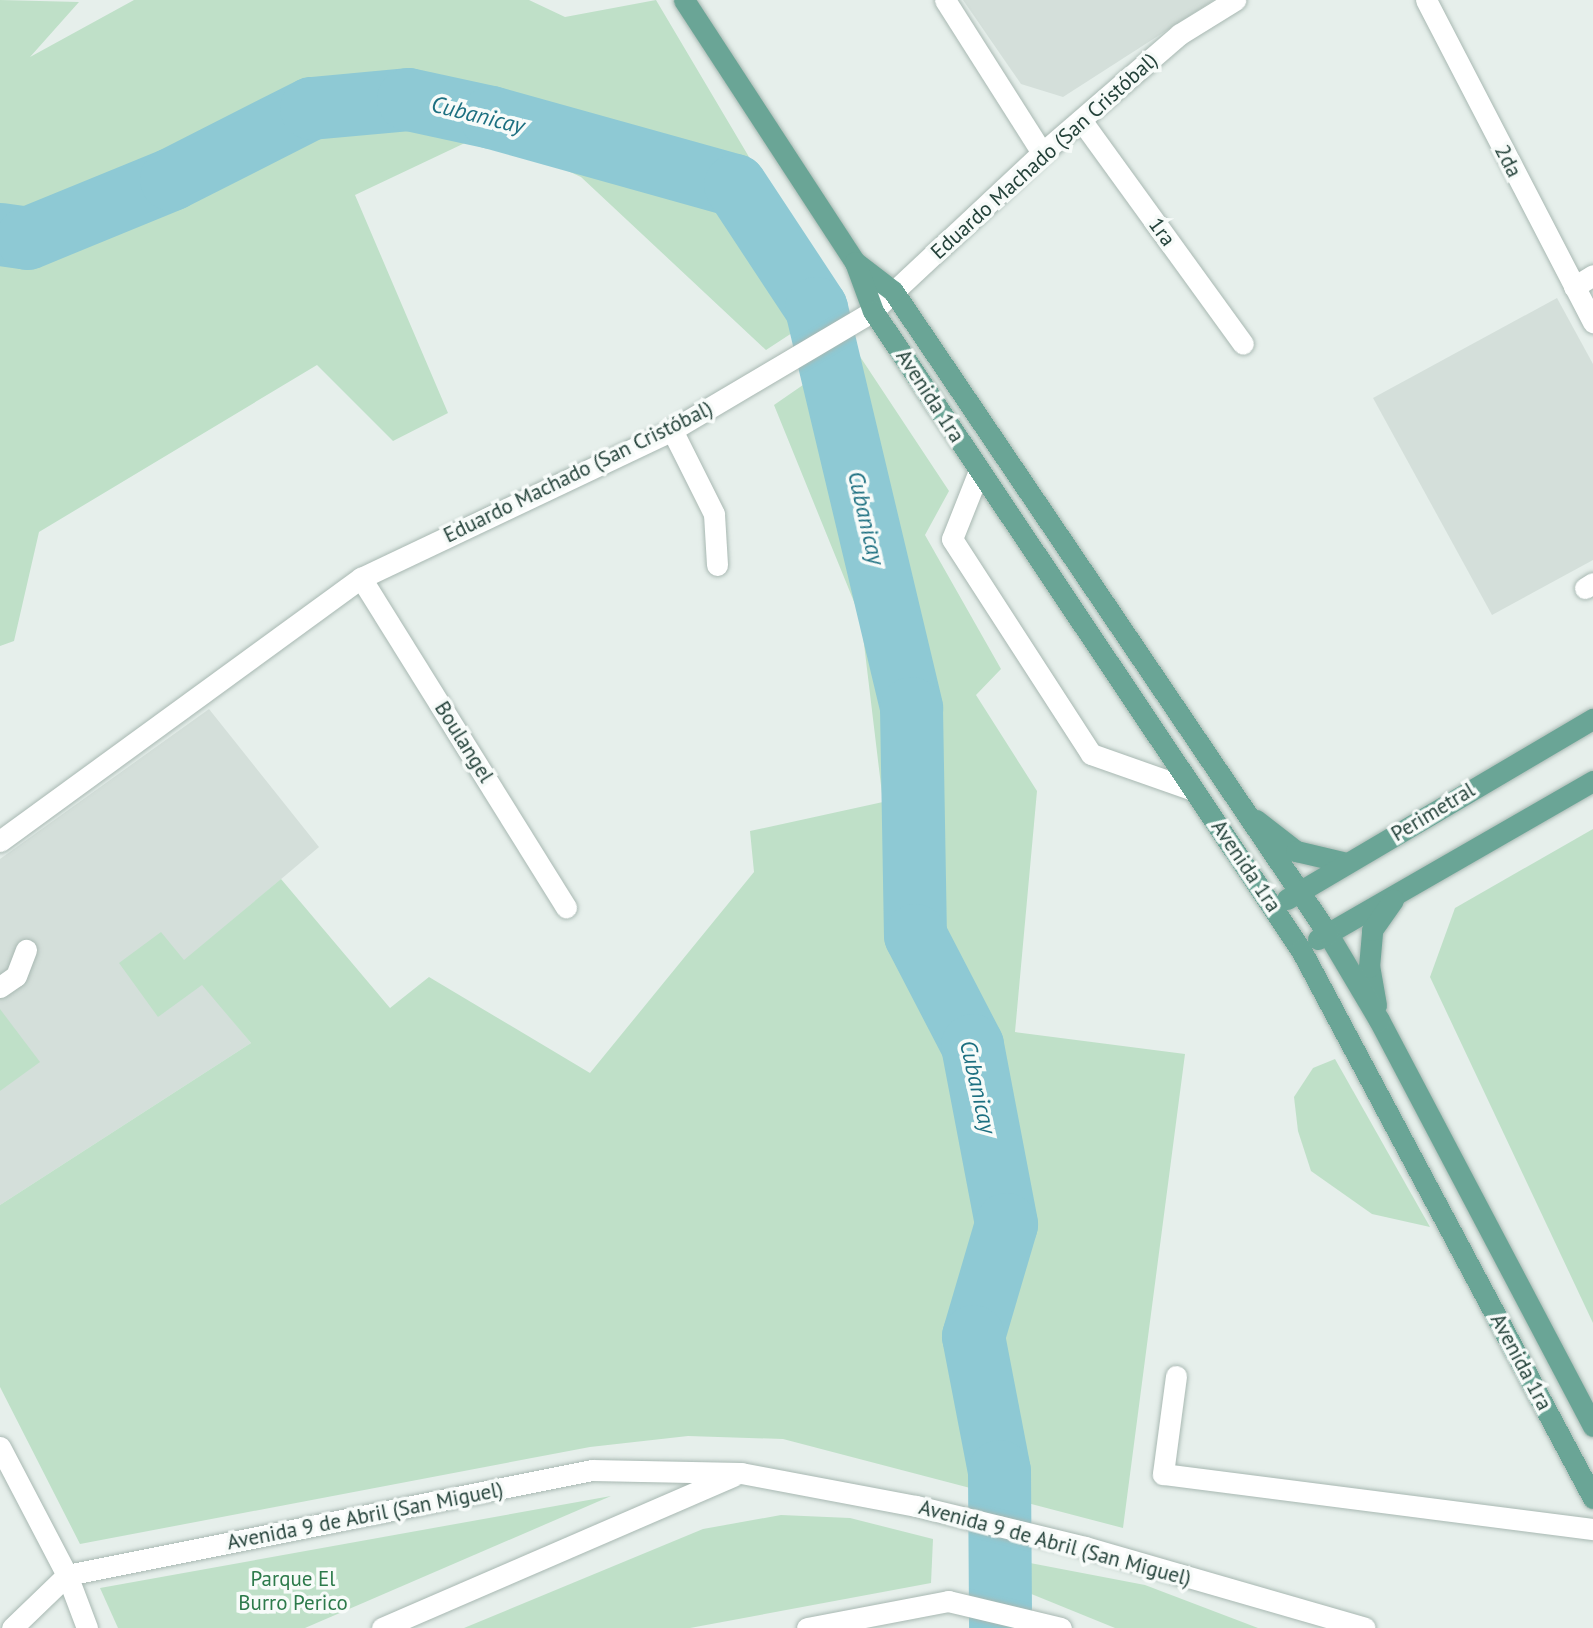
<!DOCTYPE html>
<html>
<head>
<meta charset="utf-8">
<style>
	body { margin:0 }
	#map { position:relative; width:1593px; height:1628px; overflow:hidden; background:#e6efeb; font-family:"PT Sans",sans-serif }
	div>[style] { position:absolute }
	.built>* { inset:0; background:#d4dfda }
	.green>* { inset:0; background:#bfe0c8 }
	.river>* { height:63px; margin:-31.5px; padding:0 31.5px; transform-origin:31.5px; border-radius:31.5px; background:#8ec9d4 }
	.roads { filter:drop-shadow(0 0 2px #a8b8b2) drop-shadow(0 0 2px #a8b8b2) }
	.minor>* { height:21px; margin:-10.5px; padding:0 10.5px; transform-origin:10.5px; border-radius:10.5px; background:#fff }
	.major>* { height:21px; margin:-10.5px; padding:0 10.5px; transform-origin:10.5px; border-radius:10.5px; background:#6aa596 }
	span { translate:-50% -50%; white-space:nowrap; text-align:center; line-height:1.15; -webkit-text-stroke:7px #f7fbf9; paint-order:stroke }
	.street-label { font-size:21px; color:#24423a }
	.park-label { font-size:21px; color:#2d7a4b }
	.water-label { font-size:23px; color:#1c6f80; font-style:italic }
</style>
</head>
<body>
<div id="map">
	<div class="built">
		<i style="clip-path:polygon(963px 0,1214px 0,1063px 97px,1021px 84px)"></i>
		<i style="clip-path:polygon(1557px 298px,1593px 364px,1593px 560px,1492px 615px,1373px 398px)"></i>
		<i style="clip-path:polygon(209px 709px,319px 847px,184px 961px,251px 1043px,0 1205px,0 859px)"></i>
	</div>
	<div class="green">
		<i style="clip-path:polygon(0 0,79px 2px,30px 57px,134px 0,529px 0,565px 17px,656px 0,749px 157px,844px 299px,766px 350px,581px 177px,486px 133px,355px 195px,448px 413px,393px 441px,317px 365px,39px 532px,14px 641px,0 646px)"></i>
		<i style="clip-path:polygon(855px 349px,949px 491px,925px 535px,1001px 669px,976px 695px,1037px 791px,1015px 1032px,1185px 1054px,1123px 1528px,783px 1439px,688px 1436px,590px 1447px,80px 1544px,0 1387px,0 1205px,251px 1043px,202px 985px,158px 1017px,119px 963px,161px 932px,184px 960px,281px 879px,390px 1008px,429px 977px,590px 1073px,754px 872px,750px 831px,883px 802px,861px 619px,774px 405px)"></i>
		<i style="clip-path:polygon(1593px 829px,1593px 1323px,1430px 977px,1455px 908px)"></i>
		<i style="clip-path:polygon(0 1009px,40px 1062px,0 1091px)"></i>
		<i style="clip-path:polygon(1335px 1059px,1430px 1227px,1372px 1214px,1311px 1171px,1298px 1131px,1294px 1097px,1313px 1068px)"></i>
		<i style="clip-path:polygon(611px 1496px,305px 1628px,118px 1628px,100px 1588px)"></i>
		<i style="clip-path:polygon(781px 1515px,850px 1518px,933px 1539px,931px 1583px,690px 1628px,464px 1628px,703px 1529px)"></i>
		<i style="clip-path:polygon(1030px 1563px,1145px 1585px,1258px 1628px,1115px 1628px,1024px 1591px)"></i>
	</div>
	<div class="river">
		<i style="left:0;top:234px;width:27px;rotate:8deg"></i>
		<i style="left:27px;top:238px;width:156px;rotate:-22.3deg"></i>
		<i style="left:171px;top:179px;width:157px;rotate:-26.9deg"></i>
		<i style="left:311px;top:108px;width:97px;rotate:-5.3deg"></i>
		<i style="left:408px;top:99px;width:85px;rotate:12.2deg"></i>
		<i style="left:491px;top:117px;width:253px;rotate:15.6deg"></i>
		<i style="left:735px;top:185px;width:147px;rotate:56.6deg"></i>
		<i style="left:816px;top:308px;width:411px;rotate:76.6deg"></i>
		<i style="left:911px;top:708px;width:227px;rotate:89deg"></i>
		<i style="left:915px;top:935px;width:124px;rotate:62.6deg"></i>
		<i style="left:972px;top:1045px;width:182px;rotate:79.2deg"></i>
		<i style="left:1006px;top:1224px;width:117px;rotate:106.4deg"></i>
		<i style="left:973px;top:1336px;width:137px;rotate:79.1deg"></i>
		<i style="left:999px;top:1471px;width:157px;rotate:89.6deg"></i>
	</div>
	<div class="roads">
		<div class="minor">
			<i style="left:945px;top:0;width:181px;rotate:57.6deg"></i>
			<i style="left:1426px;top:0;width:363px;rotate:62.6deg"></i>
			<i style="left:1081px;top:120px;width:276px;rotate:54.1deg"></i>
			<i style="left:1574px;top:287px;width:22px;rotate:-32deg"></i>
			<i style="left:672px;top:430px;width:94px;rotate:63.4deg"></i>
			<i style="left:714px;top:514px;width:51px;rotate:86.6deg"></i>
			<i style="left:979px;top:471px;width:73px;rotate:111.7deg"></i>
			<i style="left:952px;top:539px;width:256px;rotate:57.1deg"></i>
			<i style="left:1091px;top:754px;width:108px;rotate:19.4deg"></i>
			<i style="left:361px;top:578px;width:388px;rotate:58.1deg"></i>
			<i style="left:1585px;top:588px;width:9px;rotate:-32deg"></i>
			<i style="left:0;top:841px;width:447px;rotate:-36.1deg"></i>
			<i style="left:361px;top:578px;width:344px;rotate:-25.4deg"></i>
			<i style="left:672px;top:430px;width:234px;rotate:-30.6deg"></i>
			<i style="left:873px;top:311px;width:231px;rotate:-43.1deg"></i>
			<i style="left:1042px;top:153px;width:182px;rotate:-40.8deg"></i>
			<i style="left:1180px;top:34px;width:65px;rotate:-31.7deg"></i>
			<i style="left:0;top:987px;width:19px;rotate:-35deg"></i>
			<i style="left:16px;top:976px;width:28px;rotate:-69deg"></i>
			<i style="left:1176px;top:1376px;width:99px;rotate:97.6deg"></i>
			<i style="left:1163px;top:1474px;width:434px;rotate:7.3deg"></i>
			<i style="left:0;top:1447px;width:144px;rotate:62.4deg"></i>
			<i style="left:67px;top:1575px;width:57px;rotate:69.3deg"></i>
			<i style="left:12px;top:1628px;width:76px;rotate:-43.9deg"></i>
			<i style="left:67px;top:1575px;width:535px;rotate:-11.31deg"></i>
			<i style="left:592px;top:1470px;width:149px;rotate:1.2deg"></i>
			<i style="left:741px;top:1473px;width:178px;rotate:10.7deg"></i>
			<i style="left:916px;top:1506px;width:174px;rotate:13.6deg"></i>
			<i style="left:1085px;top:1547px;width:291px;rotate:16.1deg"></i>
			<i style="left:382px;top:1628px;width:383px;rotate:-23.4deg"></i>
			<i style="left:807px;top:1628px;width:144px;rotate:-10.8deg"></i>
			<i style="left:948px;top:1601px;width:116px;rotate:13.4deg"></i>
		</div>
		<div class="major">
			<i style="left:684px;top:0;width:313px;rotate:56.9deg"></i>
			<i style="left:1256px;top:820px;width:51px;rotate:37.8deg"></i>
			<i style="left:1296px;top:851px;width:52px;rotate:13.2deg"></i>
			<i style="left:1287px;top:899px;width:355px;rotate:-30.5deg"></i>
			<i style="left:1318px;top:939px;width:317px;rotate:-29.9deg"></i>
			<i style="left:1376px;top:1005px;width:39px;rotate:-100deg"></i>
			<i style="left:1369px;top:967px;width:37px;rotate:-85deg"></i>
			<i style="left:1372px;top:930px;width:37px;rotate:-55deg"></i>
			<i style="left:1593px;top:1426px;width:459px;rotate:-117.8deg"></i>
			<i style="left:1379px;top:1020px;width:100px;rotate:-120.7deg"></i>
			<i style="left:1328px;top:934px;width:776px;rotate:-124.08deg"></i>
			<i style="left:893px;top:291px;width:48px;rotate:-142.7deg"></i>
			<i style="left:855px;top:262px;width:52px;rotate:69.8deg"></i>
			<i style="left:873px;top:311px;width:769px;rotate:56.19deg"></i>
			<i style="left:1301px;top:950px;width:621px;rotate:61.95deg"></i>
		</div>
	</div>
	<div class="street-label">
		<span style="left:1044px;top:156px;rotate:-42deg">Eduardo Machado (San Cristóbal)</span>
		<span style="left:1508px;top:161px;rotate:63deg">2da</span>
		<span style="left:1162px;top:232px;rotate:54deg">1ra</span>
		<span style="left:930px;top:396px;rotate:57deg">Avenida 1ra</span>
		<span style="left:578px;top:472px;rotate:-26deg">Eduardo Machado (San Cristóbal)</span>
		<span style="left:464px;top:742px;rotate:58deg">Boulangel</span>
		<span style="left:1433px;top:812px;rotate:-31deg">Perimetral</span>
		<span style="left:1246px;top:866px;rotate:56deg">Avenida 1ra</span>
		<span style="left:1521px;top:1362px;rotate:62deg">Avenida 1ra</span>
		<span style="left:365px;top:1516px;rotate:-11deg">Avenida 9 de Abril (San Miguel)</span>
		<span style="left:1055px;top:1543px;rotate:15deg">Avenida 9 de Abril (San Miguel)</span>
	</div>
	<div class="park-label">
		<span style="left:293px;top:1591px">Parque El<br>Burro Perico</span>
	</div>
	<div class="water-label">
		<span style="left:478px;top:115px;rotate:14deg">Cubanicay</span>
		<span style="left:866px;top:518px;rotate:77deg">Cubanicay</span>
		<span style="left:978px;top:1087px;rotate:77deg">Cubanicay</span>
	</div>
</div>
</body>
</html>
